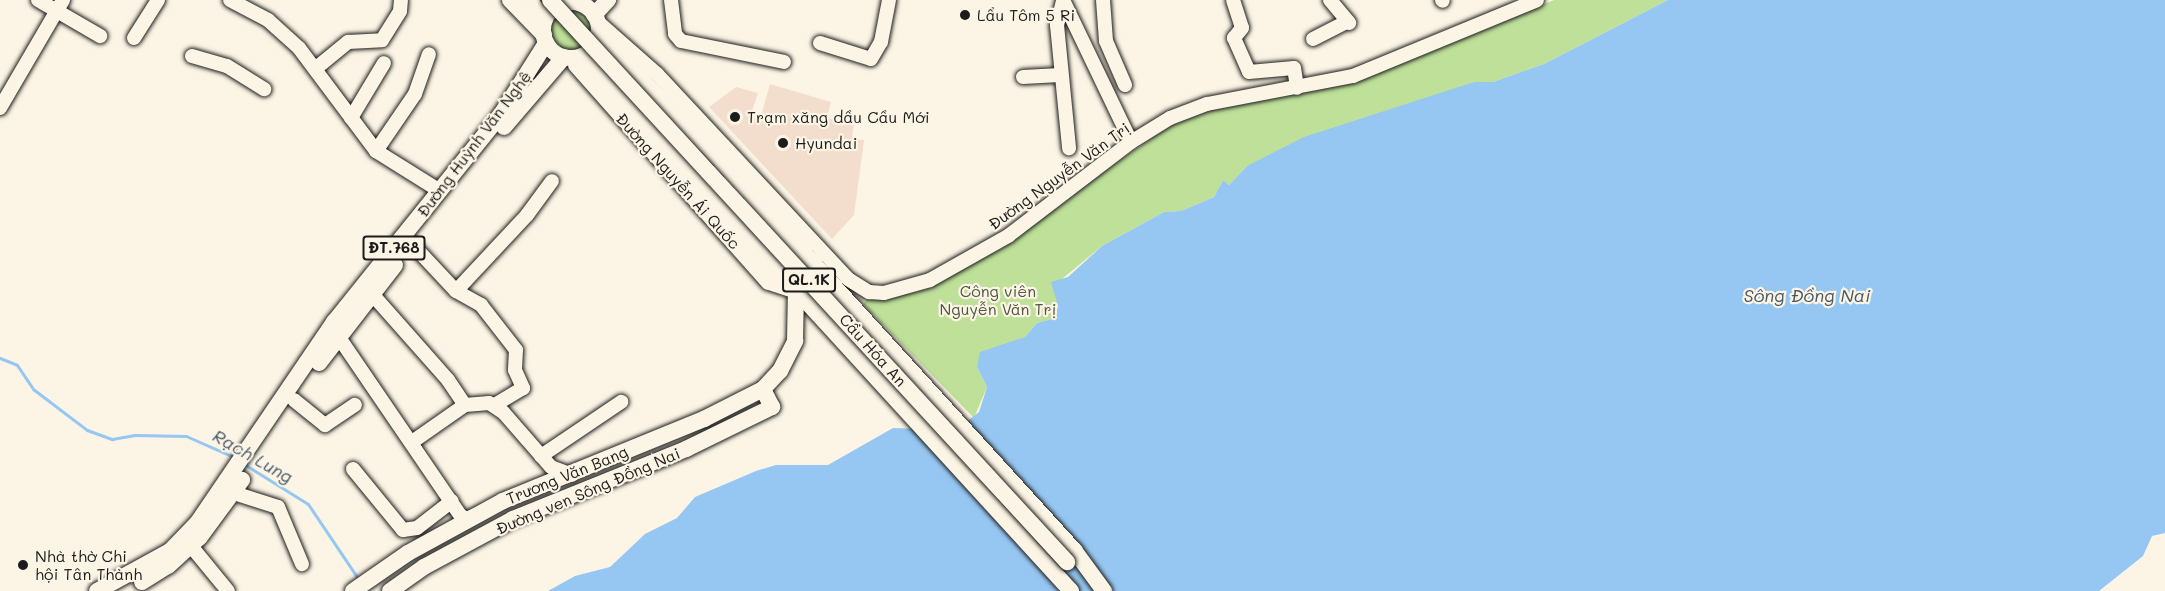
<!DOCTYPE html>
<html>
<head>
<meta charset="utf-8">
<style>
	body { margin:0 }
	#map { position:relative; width:2165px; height:591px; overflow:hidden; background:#fcf5e5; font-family:Mali,sans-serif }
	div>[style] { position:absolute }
	.built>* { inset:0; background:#f3dece }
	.green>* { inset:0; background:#bee099 }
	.round { border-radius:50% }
	.water>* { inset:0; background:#96c7f2 }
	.stream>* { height:3px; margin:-1.5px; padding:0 1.5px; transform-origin:1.5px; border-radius:1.5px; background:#96c7f2 }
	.roads { filter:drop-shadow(0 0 2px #1c1c1c) drop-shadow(0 0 2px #1c1c1c) }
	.minor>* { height:14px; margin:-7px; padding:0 7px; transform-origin:7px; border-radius:7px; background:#fcf5e5 }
	.major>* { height:16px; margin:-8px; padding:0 8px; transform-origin:8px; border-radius:8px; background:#fcf5e5 }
	.major>.ring { margin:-8px; padding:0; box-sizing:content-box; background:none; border:16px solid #fcf5e5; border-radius:50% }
	.bridges { filter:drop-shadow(0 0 2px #1c1c1c) drop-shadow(0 0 2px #1c1c1c) }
	.major-bridge>* { height:16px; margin:-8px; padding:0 8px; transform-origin:8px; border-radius:8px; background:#fcf5e5 }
	.dots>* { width:16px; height:16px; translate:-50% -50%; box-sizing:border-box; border:3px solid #fcf5e5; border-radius:50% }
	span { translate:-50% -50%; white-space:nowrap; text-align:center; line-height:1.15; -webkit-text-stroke:4.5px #fcf5e5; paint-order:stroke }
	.shield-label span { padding:2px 4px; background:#fcf5e5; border:2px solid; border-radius:4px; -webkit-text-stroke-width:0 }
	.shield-label { font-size:15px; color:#1c1c1c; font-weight:700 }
	.poi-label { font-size:16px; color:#1c1c1c }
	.left { translate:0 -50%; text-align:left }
	.street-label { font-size:16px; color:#1c1c1c }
	.park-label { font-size:16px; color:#4d5742 }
	.water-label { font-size:18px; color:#475867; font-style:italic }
</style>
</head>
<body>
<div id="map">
	<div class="built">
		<i style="clip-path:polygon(770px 84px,831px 102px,827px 118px,854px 123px,852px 139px,864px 140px,854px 215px,832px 239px,709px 107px,736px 87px,758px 93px,751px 114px,759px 123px)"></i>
	</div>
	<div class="green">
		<i style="clip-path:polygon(1554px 0,1668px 0,1544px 64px,1493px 82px,1474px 82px,1247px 166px,1229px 185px,1223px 180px,1214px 197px,1181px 211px,1164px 212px,1102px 246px,1062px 279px,1055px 318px,1037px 323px,1025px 337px,977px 367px,987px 387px,974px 418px,863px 304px,869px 297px,895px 297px,927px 289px,976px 261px,1172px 124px,1209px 109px,1355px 82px)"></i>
		<i class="round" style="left:549px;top:8px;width:44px;height:44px"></i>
	</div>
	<div class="water">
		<i style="clip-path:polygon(1668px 0,2165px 0,2165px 533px,2152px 536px,2143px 556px,2099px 591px,548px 591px,575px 576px,610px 567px,645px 534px,677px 518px,695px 497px,756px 471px,776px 465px,828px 465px,893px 428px,925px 429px,965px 423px,979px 412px,987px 387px,977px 367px,980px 352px,1025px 337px,1037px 323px,1055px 318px,1058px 306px,1051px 282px,1068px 277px,1102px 246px,1164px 212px,1181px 211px,1214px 197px,1223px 180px,1229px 185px,1247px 166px,1304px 137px,1474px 82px,1493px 82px,1544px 64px)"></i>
	</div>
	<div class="stream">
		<i style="left:0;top:358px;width:18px;rotate:22deg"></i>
		<i style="left:17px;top:365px;width:29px;rotate:56deg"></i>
		<i style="left:33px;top:389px;width:68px;rotate:37.2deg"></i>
		<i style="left:87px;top:430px;width:27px;rotate:20deg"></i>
		<i style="left:112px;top:439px;width:23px;rotate:-10deg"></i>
		<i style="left:135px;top:435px;width:51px;rotate:1.1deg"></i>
		<i style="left:186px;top:436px;width:55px;rotate:23.7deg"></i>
		<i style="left:244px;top:464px;width:75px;rotate:32deg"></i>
		<i style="left:308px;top:504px;width:92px;rotate:56.1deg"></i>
	</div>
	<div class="roads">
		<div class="minor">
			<i style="left:38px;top:0;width:72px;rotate:30.1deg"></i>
			<i style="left:230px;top:0;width:43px;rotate:27.8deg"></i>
			<i style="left:268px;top:20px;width:42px;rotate:42.1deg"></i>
			<i style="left:299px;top:48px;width:129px;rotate:53.2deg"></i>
			<i style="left:376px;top:151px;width:75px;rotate:32deg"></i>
			<i style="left:671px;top:0;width:34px;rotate:83deg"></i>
			<i style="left:675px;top:34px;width:9px;rotate:49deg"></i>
			<i style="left:681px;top:41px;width:105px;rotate:11.5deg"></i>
			<i style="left:1063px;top:0;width:157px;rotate:64.4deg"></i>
			<i style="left:1103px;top:0;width:41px;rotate:85.8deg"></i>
			<i style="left:1106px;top:41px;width:48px;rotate:66.6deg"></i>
			<i style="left:1233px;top:0;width:29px;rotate:72deg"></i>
			<i style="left:1242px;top:28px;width:13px;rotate:129deg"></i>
			<i style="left:1234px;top:38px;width:37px;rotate:66deg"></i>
			<i style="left:1249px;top:72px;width:45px;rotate:-5.1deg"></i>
			<i style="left:1294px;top:68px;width:20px;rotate:81deg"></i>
			<i style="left:1330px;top:0;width:30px;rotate:50deg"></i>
			<i style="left:1442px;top:0;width:1px;rotate:45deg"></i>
			<i style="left:1063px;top:1px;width:25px;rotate:104deg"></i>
			<i style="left:1057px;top:25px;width:124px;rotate:84.4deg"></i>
			<i style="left:598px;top:22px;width:79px;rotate:41.4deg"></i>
			<i style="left:657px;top:74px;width:280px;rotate:47deg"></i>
			<i style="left:848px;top:279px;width:25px;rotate:32deg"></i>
			<i style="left:869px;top:292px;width:15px;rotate:4deg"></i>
			<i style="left:884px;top:293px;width:48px;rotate:-15.8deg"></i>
			<i style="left:930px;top:280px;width:90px;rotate:-29.4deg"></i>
			<i style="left:1008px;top:236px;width:155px;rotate:-37.4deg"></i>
			<i style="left:1131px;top:142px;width:46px;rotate:-31.6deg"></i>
			<i style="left:1170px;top:118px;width:40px;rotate:-21deg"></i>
			<i style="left:1207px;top:104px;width:149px;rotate:-10.9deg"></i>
			<i style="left:1353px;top:76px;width:199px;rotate:-22.4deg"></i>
			<i style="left:134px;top:38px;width:45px;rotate:-57.7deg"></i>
			<i style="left:1313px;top:39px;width:39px;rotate:-27deg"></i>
			<i style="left:820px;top:43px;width:53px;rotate:17.4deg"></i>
			<i style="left:871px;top:59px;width:20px;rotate:-60deg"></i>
			<i style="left:881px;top:42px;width:43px;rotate:-79.2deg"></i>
			<i style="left:192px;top:56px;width:36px;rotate:16deg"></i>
			<i style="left:227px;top:66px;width:44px;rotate:31.9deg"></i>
			<i style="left:315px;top:69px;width:43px;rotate:-39.3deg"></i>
			<i style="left:348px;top:42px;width:34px;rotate:-3deg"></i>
			<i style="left:382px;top:40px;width:34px;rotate:-58deg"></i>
			<i style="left:400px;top:11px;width:11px;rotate:-85deg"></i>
			<i style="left:1023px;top:77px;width:37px;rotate:-3deg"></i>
			<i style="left:0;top:108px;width:125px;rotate:-59.7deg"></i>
			<i style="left:351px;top:118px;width:64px;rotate:-59deg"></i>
			<i style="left:376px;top:151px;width:69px;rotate:-55.6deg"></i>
			<i style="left:415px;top:94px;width:42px;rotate:-70.7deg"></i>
			<i style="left:412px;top:244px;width:64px;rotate:46.9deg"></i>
			<i style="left:456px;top:291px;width:29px;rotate:29deg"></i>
			<i style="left:481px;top:305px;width:57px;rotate:52.1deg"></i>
			<i style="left:516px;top:350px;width:20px;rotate:93deg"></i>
			<i style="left:515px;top:370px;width:20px;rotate:66deg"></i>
			<i style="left:523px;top:388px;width:33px;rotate:149deg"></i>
			<i style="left:456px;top:291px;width:104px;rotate:-46.9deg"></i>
			<i style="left:527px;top:215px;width:42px;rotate:-53.7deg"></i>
			<i style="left:372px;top:294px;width:115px;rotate:48.5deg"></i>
			<i style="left:448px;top:380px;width:30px;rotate:56deg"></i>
			<i style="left:338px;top:336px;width:218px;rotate:55.7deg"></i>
			<i style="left:461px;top:516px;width:7px;rotate:27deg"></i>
			<i style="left:467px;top:519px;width:10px;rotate:-24deg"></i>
			<i style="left:294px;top:400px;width:40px;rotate:39deg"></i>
			<i style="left:325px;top:425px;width:36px;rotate:-34deg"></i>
			<i style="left:412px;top:442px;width:65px;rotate:-34.9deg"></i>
			<i style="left:465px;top:405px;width:24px;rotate:-5deg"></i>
			<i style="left:489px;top:403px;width:17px;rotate:33deg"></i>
			<i style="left:503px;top:412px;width:73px;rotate:48.9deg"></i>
			<i style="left:551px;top:467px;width:22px;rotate:21deg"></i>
			<i style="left:541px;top:456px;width:97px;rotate:-34deg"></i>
			<i style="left:353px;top:469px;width:79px;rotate:50.7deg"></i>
			<i style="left:403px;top:530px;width:14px;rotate:-8deg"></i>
			<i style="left:417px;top:528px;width:44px;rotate:-37.6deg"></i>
			<i style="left:234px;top:493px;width:46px;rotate:17.7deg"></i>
			<i style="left:278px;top:507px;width:62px;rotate:67.2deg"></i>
			<i style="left:191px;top:546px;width:58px;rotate:50.6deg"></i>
		</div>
		<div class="major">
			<i style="left:510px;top:0;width:49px;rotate:45.8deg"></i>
			<i style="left:529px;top:0;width:25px;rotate:50deg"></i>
			<i class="ring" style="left:543px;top:2px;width:40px;height:40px"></i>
			<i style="left:594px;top:15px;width:21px;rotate:-47deg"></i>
			<i style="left:598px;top:34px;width:165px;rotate:46deg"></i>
			<i style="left:713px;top:153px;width:537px;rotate:47.72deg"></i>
			<i style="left:1074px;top:550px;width:51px;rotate:53.8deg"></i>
			<i style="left:582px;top:56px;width:725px;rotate:47.57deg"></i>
			<i style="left:576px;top:65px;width:290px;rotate:48.4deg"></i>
			<i style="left:769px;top:282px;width:28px;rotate:18deg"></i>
			<i style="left:504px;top:127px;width:92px;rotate:-49.4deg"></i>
			<i style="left:319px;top:363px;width:124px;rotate:-52.2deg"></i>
			<i style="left:142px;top:582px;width:31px;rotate:-32deg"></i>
			<i style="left:168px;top:566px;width:43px;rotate:-42.2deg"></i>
			<i style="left:200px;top:537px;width:71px;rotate:-53.6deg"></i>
			<i style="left:97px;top:591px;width:83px;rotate:-28.7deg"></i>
			<i style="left:170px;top:551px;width:40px;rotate:-46deg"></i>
			<i style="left:198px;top:522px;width:242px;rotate:-55.8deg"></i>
			<i style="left:334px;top:322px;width:268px;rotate:-51.2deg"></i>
			<i style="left:502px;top:113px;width:83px;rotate:-57.8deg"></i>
			<i style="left:353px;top:591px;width:67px;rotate:-34.6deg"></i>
			<i style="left:408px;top:553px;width:108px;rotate:-28.7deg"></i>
			<i style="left:503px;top:501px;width:217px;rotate:-22.2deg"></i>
			<i style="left:704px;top:419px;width:66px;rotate:-27deg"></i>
			<i style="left:763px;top:389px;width:25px;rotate:-47deg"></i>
			<i style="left:780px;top:371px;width:34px;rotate:-63deg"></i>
			<i style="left:795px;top:341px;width:50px;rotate:-88.9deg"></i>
			<i style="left:390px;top:591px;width:42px;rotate:-35.2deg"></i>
			<i style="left:424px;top:567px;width:101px;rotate:-28.3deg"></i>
			<i style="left:513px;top:519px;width:187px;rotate:-22deg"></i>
			<i style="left:686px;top:449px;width:96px;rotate:-26deg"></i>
			<i style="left:772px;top:407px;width:20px;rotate:-117deg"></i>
		</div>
	</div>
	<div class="bridges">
		<div class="major-bridge">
			<i style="left:550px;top:0;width:764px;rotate:47.39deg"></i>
		</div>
	</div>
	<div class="dots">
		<i style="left:965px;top:15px;background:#1c1c1c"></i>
		<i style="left:735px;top:117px;background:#1c1c1c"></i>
		<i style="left:783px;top:143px;background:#1c1c1c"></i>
		<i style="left:23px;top:565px;background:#1c1c1c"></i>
	</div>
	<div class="shield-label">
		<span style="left:394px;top:248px">ĐT.768</span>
		<span style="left:809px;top:280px">QL.1K</span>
	</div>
	<div class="poi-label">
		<span class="left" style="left:977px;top:15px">Lẩu Tôm 5 Ri</span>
		<span class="left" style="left:747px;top:117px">Trạm xăng dầu Cầu Mới</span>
		<span class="left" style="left:795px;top:143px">Hyundai</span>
		<span class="left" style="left:35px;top:565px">Nhà thờ Chi<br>hội Tân Thành</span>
	</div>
	<div class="street-label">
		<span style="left:474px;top:144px;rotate:-53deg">Đường Huỳnh Văn Nghệ</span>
		<span style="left:1059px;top:176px;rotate:-36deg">Đường Nguyễn Văn Trị</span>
		<span style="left:678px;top:181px;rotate:48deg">Đường Nguyễn Ái Quốc</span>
		<span style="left:873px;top:350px;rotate:48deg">Cầu Hóa An</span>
		<span style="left:567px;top:475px;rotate:-22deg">Trương Văn Bang</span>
		<span style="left:588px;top:491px;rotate:-23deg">Đường ven Sông Đồng Nai</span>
	</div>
	<div class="park-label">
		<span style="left:998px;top:300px">Công viên<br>Nguyễn Văn Trị</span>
	</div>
	<div class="water-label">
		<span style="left:1807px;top:295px">Sông Đồng Nai</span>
		<span style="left:253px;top:456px;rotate:30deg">Rạch Lung</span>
	</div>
</div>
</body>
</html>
